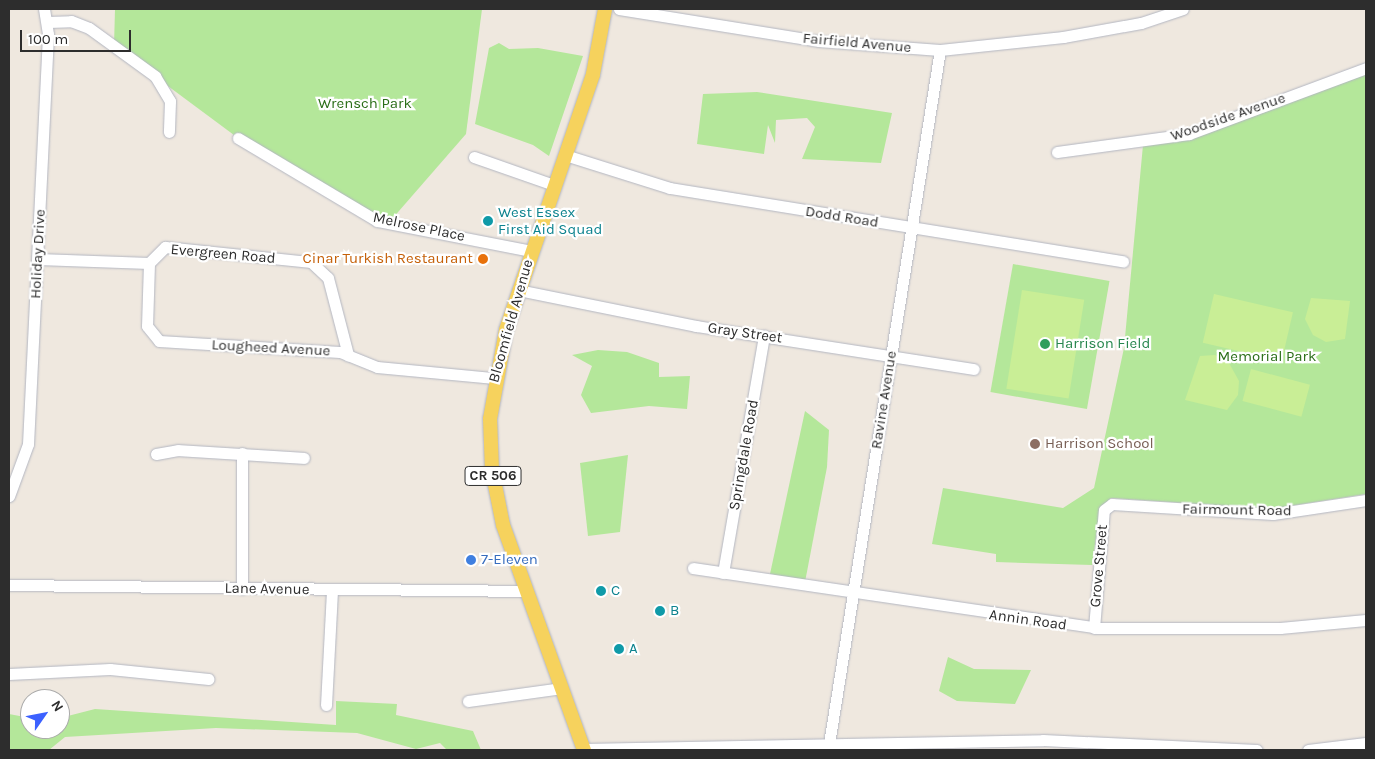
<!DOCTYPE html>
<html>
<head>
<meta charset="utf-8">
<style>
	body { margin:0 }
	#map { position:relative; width:1375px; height:759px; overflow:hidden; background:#efe8df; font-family:Karla,sans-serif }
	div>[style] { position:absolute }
	.green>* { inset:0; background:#b4e79a; transform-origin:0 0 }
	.pitch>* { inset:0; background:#c9ee96; transform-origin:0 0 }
	.roads { filter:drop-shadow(0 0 1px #b3b6c1) drop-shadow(0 0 1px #b3b6c1) }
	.minor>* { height:11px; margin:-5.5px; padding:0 5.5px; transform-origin:5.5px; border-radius:5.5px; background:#fff }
	.major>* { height:14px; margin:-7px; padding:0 7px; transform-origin:7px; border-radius:7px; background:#f6d25d }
	.dots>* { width:14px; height:14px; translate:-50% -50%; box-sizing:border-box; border:2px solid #fff; border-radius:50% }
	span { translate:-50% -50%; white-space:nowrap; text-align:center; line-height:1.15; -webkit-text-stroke:4.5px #fff; paint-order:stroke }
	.shield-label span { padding:1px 4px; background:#fff; border:1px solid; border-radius:4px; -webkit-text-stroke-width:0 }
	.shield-label { font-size:14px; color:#2d2d2d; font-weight:700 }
	.street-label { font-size:15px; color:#2d2d2d }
	.park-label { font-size:15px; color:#2a6e18 }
	.culture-label { font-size:15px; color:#0d838f }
	.left { translate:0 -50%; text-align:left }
	.food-label { font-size:15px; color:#c56008 }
	.right { translate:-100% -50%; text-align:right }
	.leisure-label { font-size:15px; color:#27864d }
	.education-label { font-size:15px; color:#785e54 }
	.shop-label { font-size:15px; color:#366cbe }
	.frame { position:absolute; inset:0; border:10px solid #2d2d2d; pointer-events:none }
	.north { position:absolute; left:20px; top:689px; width:50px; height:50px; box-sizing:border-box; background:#fff; border:1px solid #ababab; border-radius:50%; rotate:57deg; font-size:14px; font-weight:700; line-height:20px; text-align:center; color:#2d2d2d }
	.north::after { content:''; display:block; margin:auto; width:18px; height:22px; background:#3c61ff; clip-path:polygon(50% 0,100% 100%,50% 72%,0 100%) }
	.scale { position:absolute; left:20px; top:30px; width:111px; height:22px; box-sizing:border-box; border:2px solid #2d2d2d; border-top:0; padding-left:6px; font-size:15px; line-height:18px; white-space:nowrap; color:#2d2d2d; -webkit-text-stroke:4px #fff; paint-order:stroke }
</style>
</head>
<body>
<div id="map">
	<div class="green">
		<i style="clip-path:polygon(115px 9px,482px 9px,466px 134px,392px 219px,368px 216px,238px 138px,114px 46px)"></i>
		<i style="clip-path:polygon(499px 43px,509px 49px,538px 48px,583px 56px,549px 156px,533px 145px,475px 124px,489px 48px)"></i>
		<i style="clip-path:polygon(1366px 72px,1366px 494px,1271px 509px,1111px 498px,1100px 509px,1092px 565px,996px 562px,996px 554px,932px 544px,943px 488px,1063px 508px,1094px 488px,1124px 348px,1143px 145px)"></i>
		<i style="clip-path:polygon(757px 92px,892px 113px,881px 163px,802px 159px,815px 127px,807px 118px,776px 120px,775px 143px,768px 125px,764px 154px,697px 144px,703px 94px)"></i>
		<i style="left:1013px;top:264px;width:98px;height:130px;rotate:10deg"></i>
		<i style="clip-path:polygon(598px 350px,627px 352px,659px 363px,659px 377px,690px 376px,687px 409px,649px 406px,591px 413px,581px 395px,592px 366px,572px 355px)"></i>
		<i style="clip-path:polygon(805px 411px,829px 430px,827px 467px,805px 582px,770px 574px)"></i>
		<i style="clip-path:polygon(628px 455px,620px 532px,588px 536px,580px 463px)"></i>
		<i style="clip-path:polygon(948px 657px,974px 669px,1031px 670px,1015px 704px,957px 701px,939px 691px)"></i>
		<i style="clip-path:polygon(336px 701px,397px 704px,396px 715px,473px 731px,481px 750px,447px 750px,440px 743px,416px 749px,357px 733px,216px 728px,65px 737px,49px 750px,9px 750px,9px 714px,30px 718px,30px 729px,60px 729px,60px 718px,95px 709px,336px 725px)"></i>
	</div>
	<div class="pitch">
		<i style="left:1022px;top:290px;width:63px;height:100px;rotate:9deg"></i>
		<i style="left:1214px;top:294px;width:81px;height:50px;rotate:13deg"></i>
		<i style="clip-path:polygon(1311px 298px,1350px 301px,1345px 339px,1326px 342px,1313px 335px,1305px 319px)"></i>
		<i style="clip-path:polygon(1215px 355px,1229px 363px,1239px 381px,1238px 395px,1227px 410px,1185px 400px,1200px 356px)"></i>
		<i style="left:1251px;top:369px;width:61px;height:33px;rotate:15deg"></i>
	</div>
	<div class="roads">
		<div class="minor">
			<i style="left:619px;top:9px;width:203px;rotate:9.1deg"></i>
			<i style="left:819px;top:41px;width:121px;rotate:4.3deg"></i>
			<i style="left:940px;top:50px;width:124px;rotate:-6deg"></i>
			<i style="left:1063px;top:37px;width:79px;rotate:-10.2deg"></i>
			<i style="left:1141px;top:23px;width:44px;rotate:-18.4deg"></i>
			<i style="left:48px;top:22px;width:23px;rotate:-2deg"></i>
			<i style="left:71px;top:21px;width:19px;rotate:21deg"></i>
			<i style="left:89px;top:28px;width:82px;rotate:36deg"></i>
			<i style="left:155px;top:76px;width:29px;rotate:59deg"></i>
			<i style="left:170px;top:101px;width:31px;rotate:92deg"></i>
			<i style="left:238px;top:138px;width:162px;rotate:30.8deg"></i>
			<i style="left:377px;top:221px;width:157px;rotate:11deg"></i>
			<i style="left:1057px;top:152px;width:133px;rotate:-7.8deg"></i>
			<i style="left:1189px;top:134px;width:189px;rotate:-20.4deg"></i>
			<i style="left:565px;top:155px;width:110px;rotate:17.4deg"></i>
			<i style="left:670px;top:188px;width:459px;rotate:9.2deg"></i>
			<i style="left:474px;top:157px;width:85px;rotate:19.3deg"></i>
			<i style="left:38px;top:259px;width:111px;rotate:2.1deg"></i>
			<i style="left:149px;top:263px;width:23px;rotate:-45deg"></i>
			<i style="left:165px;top:247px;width:147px;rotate:5.9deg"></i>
			<i style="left:311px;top:262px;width:23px;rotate:43deg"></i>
			<i style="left:328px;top:278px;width:80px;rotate:75.4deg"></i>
			<i style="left:149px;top:263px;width:63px;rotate:91.8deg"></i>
			<i style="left:147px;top:326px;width:19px;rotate:51deg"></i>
			<i style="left:159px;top:341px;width:181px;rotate:3.5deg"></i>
			<i style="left:340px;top:352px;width:40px;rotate:22deg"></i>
			<i style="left:377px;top:367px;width:118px;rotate:5.4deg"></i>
			<i style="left:518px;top:290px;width:182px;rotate:11.4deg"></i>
			<i style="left:696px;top:326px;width:281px;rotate:8.8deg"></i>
			<i style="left:156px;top:454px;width:22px;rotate:-10deg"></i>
			<i style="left:178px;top:450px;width:126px;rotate:3.6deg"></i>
			<i style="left:9px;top:496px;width:55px;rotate:-69.9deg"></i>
			<i style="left:28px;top:444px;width:410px;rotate:-87.2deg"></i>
			<i style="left:48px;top:34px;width:25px;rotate:-99deg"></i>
			<i style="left:693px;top:568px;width:408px;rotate:8.4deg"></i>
			<i style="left:1097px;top:628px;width:183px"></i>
			<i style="left:1280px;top:628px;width:86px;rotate:-5.3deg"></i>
			<i style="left:723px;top:573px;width:241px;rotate:-80.2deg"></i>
			<i style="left:9px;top:585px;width:517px;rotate:0.66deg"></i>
			<i style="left:242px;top:589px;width:136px;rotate:-90deg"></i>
			<i style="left:1094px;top:628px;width:118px;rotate:-85.2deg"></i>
			<i style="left:1104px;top:510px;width:10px;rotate:-37deg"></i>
			<i style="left:1112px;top:504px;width:161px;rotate:3.6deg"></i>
			<i style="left:1273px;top:514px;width:94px;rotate:-8.6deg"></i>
			<i style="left:9px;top:674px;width:101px;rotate:-2.8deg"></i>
			<i style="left:110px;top:669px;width:99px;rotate:5.8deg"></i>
			<i style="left:468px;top:701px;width:95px;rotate:-7.9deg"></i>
			<i style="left:326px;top:705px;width:115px;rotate:-87deg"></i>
			<i style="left:583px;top:749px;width:460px;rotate:-1.1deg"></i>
			<i style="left:1043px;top:740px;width:214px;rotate:2.7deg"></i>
			<i style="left:828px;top:750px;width:709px;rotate:-80.91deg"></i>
			<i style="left:1308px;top:750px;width:58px;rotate:-6.9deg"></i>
		</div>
		<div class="major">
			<i style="left:584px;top:750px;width:239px;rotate:-109.8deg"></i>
			<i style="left:503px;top:525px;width:56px;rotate:-101.3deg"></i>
			<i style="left:492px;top:470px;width:51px;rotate:-92.2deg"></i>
			<i style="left:490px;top:419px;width:90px;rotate:-79.8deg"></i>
			<i style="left:506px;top:330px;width:270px;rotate:-71.2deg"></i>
			<i style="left:593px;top:74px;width:66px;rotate:-79.5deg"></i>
		</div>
	</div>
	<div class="dots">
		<i style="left:488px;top:221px;background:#0f9aa8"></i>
		<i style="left:483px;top:259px;background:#e8710a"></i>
		<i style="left:1045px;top:344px;background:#2e9e5b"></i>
		<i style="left:1035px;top:444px;background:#8d6e63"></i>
		<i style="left:471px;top:560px;background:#3f7fe0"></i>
		<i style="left:601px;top:591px;background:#0f9aa8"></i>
		<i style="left:660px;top:611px;background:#0f9aa8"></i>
		<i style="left:619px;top:649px;background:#0f9aa8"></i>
	</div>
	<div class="shield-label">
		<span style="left:493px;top:476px">CR 506</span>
	</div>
	<div class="street-label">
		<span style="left:857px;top:43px;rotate:5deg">Fairfield Avenue</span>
		<span style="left:1228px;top:117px;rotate:-19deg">Woodside Avenue</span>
		<span style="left:842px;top:217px;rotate:9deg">Dodd Road</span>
		<span style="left:419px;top:227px;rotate:12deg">Melrose Place</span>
		<span style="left:38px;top:254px;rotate:-87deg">Holiday Drive</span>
		<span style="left:223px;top:254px;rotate:5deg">Evergreen Road</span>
		<span style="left:511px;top:321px;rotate:-74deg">Bloomfield Avenue</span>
		<span style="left:745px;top:333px;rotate:8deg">Gray Street</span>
		<span style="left:271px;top:348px;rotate:3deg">Lougheed Avenue</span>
		<span style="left:884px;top:400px;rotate:-81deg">Ravine Avenue</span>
		<span style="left:744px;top:455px;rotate:-80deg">Springdale Road</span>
		<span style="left:1237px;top:510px;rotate:1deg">Fairmount Road</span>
		<span style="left:1099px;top:566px;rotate:-85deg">Grove Street</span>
		<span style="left:267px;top:589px;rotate:1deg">Lane Avenue</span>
		<span style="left:1028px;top:620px;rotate:8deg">Annin Road</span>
	</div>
	<div class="park-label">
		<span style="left:365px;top:104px">Wrensch Park</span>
		<span style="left:1267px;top:357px">Memorial Park</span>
	</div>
	<div class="culture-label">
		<span class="left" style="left:498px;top:221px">West Essex<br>First Aid Squad</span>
		<span class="left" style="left:611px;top:591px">C</span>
		<span class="left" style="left:670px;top:611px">B</span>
		<span class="left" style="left:629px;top:649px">A</span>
	</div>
	<div class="food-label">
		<span class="right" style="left:473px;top:259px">Cinar Turkish Restaurant</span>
	</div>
	<div class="leisure-label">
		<span class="left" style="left:1055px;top:344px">Harrison Field</span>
	</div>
	<div class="education-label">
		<span class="left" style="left:1045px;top:444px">Harrison School</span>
	</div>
	<div class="shop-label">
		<span class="left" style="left:481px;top:560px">7-Eleven</span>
	</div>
	<div class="frame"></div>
	<div class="north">N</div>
	<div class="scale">100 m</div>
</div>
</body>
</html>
